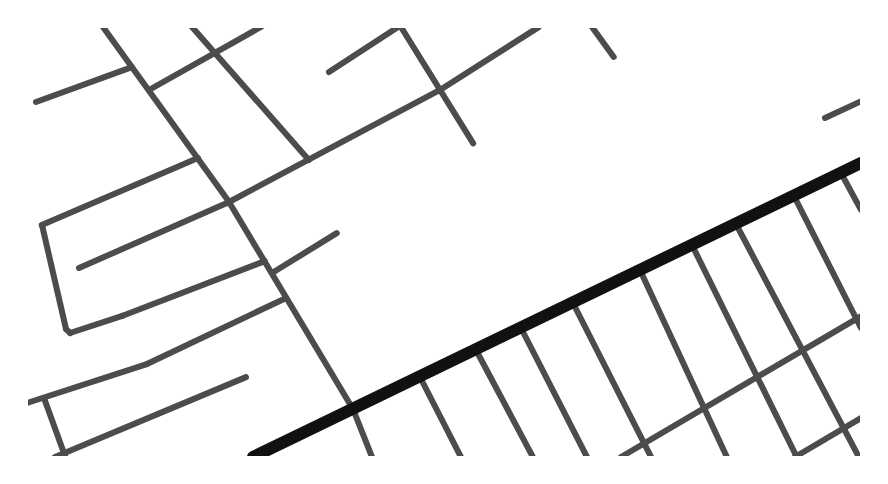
<!DOCTYPE html>
<html>
<head>
<meta charset="utf-8">
<style>
	body { margin:0 }
	#map { position:relative; width:888px; height:484px; overflow:hidden; background:#fff; font-family:Literata,serif }
	div>[style] { position:absolute }
	.minor>* { height:6px; margin:-3px; padding:0 3px; transform-origin:3px; border-radius:3px; background:#4c4c4c }
	.trunk>* { height:12px; margin:-6px; padding:0 6px; transform-origin:6px; border-radius:6px; background:#111 }
	span { translate:-50% -50%; white-space:nowrap; text-align:center; line-height:1.15; -webkit-text-stroke:4.5px #fff; paint-order:stroke }
	.frame { position:absolute; inset:0; border:28px solid #fff; pointer-events:none }
</style>
</head>
<body>
<div id="map">
	<div class="minor">
		<i style="left:103px;top:27px;width:216px;rotate:54.2deg"></i>
		<i style="left:229px;top:202px;width:241px;rotate:59.1deg"></i>
		<i style="left:353px;top:409px;width:52px;rotate:68.4deg"></i>
		<i style="left:192px;top:27px;width:177px;rotate:48.7deg"></i>
		<i style="left:401px;top:27px;width:137px;rotate:58.2deg"></i>
		<i style="left:592px;top:27px;width:37px;rotate:54deg"></i>
		<i style="left:329px;top:72px;width:82px;rotate:-33.1deg"></i>
		<i style="left:149px;top:90px;width:129px;rotate:-29.4deg"></i>
		<i style="left:36px;top:102px;width:102px;rotate:-20deg"></i>
		<i style="left:825px;top:118px;width:40px;rotate:-25deg"></i>
		<i style="left:198px;top:158px;width:170px;rotate:156.8deg"></i>
		<i style="left:42px;top:225px;width:107px;rotate:77deg"></i>
		<i style="left:66px;top:329px;width:6px;rotate:45deg"></i>
		<i style="left:70px;top:333px;width:55px;rotate:-18.1deg"></i>
		<i style="left:122px;top:316px;width:153px;rotate:-21deg"></i>
		<i style="left:841px;top:173px;width:42px;rotate:61.6deg"></i>
		<i style="left:794px;top:196px;width:148px;rotate:63.1deg"></i>
		<i style="left:736px;top:224px;width:263px;rotate:62.2deg"></i>
		<i style="left:692px;top:245px;width:237px;rotate:63.7deg"></i>
		<i style="left:79px;top:268px;width:164px;rotate:-23.7deg"></i>
		<i style="left:229px;top:202px;width:239px;rotate:-28deg"></i>
		<i style="left:440px;top:90px;width:117px;rotate:-32.5deg"></i>
		<i style="left:640px;top:270px;width:206px;rotate:65.1deg"></i>
		<i style="left:272px;top:273px;width:76px;rotate:-31.6deg"></i>
		<i style="left:573px;top:303px;width:173px;rotate:63.1deg"></i>
		<i style="left:521px;top:328px;width:145px;rotate:62.9deg"></i>
		<i style="left:476px;top:350px;width:121px;rotate:62deg"></i>
		<i style="left:420px;top:377px;width:90px;rotate:62.9deg"></i>
		<i style="left:44px;top:398px;width:62px;rotate:70.1deg"></i>
		<i style="left:27px;top:403px;width:126px;rotate:-18deg"></i>
		<i style="left:147px;top:364px;width:154px;rotate:-25.4deg"></i>
		<i style="left:55px;top:457px;width:207px;rotate:-22.7deg"></i>
		<i style="left:621px;top:457px;width:278px;rotate:-30.4deg"></i>
		<i style="left:795px;top:457px;width:77px;rotate:-30.6deg"></i>
	</div>
	<div class="trunk">
		<i style="left:253px;top:457px;width:675px;rotate:-25.81deg"></i>
	</div>
	<div class="frame"></div>
</div>
</body>
</html>
